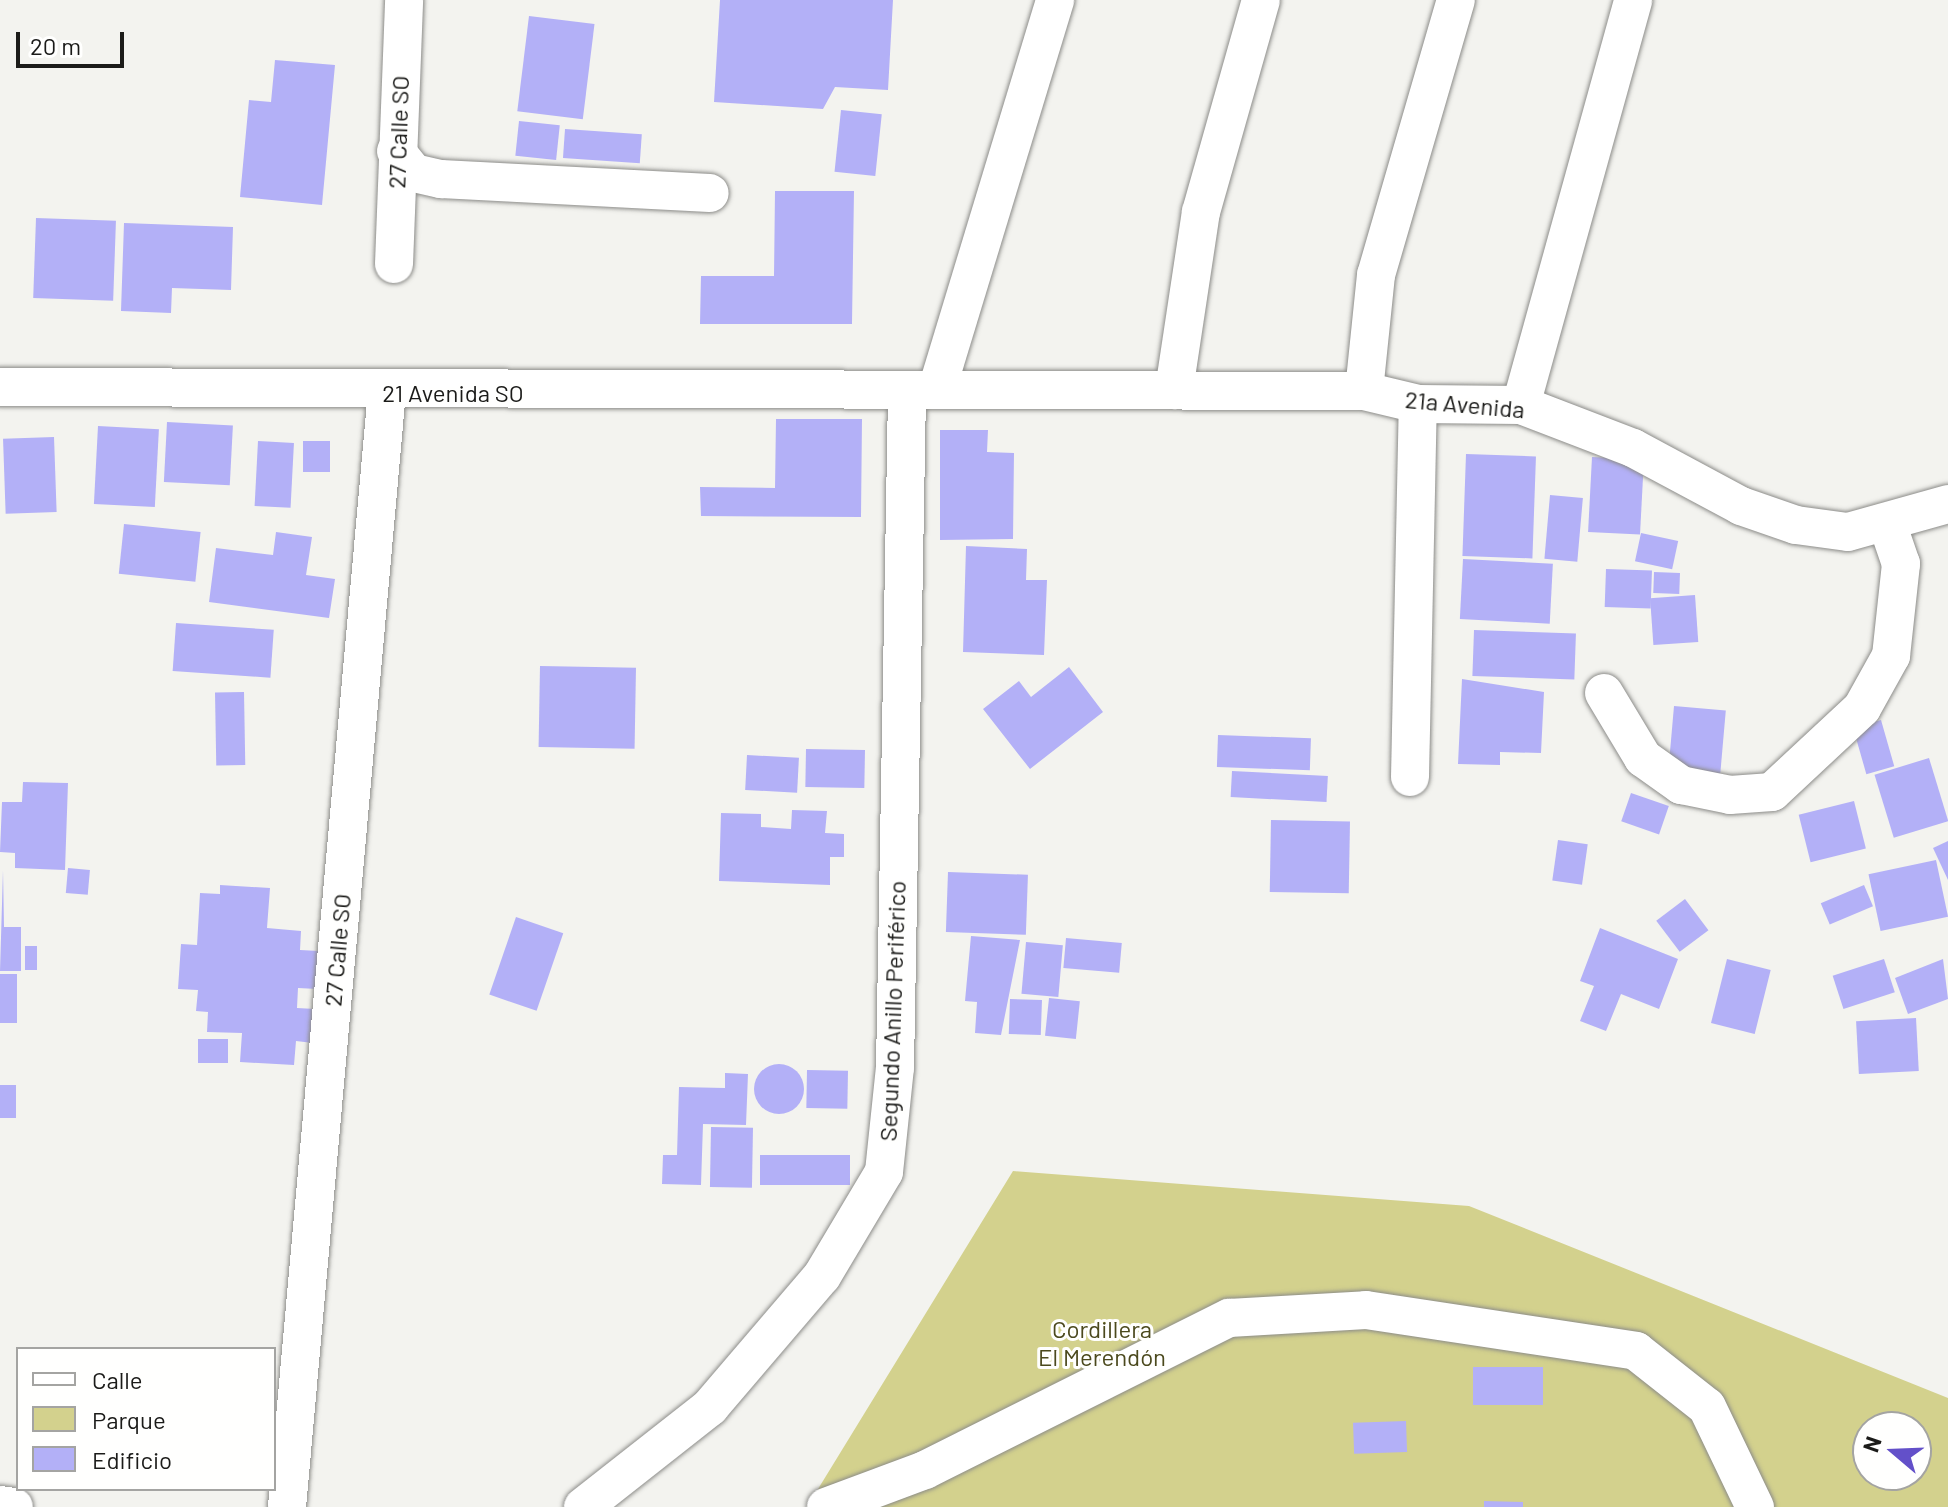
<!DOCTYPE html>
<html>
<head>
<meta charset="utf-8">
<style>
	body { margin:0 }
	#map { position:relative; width:1948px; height:1507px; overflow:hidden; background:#f3f3ef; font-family:Barlow,sans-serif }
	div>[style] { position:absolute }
	.green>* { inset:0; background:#d3d18d }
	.building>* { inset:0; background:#b3b0f7; transform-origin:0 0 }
	.round { border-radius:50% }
	.roads { filter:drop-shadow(0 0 2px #8c8c89) drop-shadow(0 0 2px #8c8c89) }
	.minor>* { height:38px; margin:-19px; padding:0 19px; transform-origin:19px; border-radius:19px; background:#fff }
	span { translate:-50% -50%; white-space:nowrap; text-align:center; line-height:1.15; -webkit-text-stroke:6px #fffffe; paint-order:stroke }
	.street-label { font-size:24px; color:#1b1b19 }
	.park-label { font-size:24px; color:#4b491d }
	.legend { position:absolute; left:16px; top:1347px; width:260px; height:144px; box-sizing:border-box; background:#fffffe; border:2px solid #a4a4a2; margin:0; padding:10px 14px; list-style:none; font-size:24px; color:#1b1b19 }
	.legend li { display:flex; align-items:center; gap:16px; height:40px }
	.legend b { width:40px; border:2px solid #a4a4a2 }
	.north { position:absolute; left:1852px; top:1411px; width:80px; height:80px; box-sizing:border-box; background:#fffffe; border:2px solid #a4a4a2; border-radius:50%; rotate:289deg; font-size:22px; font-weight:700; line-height:32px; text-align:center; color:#1b1b19 }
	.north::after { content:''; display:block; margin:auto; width:28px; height:36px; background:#6350c9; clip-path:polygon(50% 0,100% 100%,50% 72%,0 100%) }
	.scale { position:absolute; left:16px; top:32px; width:108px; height:36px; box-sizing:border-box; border:4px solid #1b1b19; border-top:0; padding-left:10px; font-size:24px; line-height:28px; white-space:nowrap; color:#1b1b19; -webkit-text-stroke:6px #fffffe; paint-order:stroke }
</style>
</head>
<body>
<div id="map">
	<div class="green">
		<i style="clip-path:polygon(evenodd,1013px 1171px,1469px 1206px,1948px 1398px,1948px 1507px,807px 1507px,1013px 1171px,1868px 1427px,1916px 1427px,1916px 1475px,1868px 1475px,1868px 1427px)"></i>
	</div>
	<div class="building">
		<i style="clip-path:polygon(720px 0,893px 0,888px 90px,835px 87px,823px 109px,714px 102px)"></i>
		<i style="left:529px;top:16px;width:66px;height:96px;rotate:7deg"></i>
		<i style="clip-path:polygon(275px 60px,335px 65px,322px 205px,240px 197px,249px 100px,271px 102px)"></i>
		<i style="left:841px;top:110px;width:41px;height:62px;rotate:6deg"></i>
		<i style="left:519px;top:121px;width:41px;height:35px;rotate:6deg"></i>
		<i style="left:565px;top:129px;width:77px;height:29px;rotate:4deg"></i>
		<i style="clip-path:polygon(775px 191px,854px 191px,852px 324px,700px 324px,701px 276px,774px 276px)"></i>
		<i style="left:36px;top:218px;width:80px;height:80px;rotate:2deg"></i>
		<i style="clip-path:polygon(124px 223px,233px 227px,231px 290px,172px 288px,171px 313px,121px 311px)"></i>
		<i style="clip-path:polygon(776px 419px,862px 419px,861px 517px,701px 516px,700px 487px,775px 488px)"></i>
		<i style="left:167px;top:422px;width:66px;height:60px;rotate:3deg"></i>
		<i style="left:98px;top:426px;width:61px;height:78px;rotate:3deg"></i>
		<i style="clip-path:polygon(940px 430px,988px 430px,987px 452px,1014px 453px,1013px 539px,940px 540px)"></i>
		<i style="left:54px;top:437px;width:75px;height:51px;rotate:88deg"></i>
		<i style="left:258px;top:441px;width:36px;height:65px;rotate:3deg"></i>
		<i style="left:303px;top:441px;width:27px;height:31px"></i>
		<i style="left:1466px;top:454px;width:70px;height:102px;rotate:2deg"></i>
		<i style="left:1592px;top:457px;width:52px;height:75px;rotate:3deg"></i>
		<i style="left:1550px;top:495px;width:33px;height:64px;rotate:5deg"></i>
		<i style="left:124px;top:524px;width:77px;height:50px;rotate:6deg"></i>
		<i style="clip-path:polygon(276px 532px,312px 537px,306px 575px,335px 579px,329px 618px,209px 602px,216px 548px,273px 555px)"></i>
		<i style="left:1641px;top:533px;width:38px;height:29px;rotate:12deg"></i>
		<i style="clip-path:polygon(966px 546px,1027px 549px,1026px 580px,1047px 580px,1044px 655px,963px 652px)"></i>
		<i style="left:1463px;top:559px;width:90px;height:60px;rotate:3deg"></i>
		<i style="left:1606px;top:569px;width:46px;height:38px;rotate:2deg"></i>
		<i style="left:1654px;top:572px;width:26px;height:21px;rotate:2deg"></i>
		<i style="left:1695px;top:595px;width:47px;height:45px;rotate:86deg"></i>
		<i style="left:176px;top:623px;width:98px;height:48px;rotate:4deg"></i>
		<i style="left:1474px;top:630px;width:102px;height:46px;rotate:2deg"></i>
		<i style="left:540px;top:666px;width:96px;height:81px;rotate:1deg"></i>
		<i style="clip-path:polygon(1069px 667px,1103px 712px,1030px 769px,983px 709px,1019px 681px,1031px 697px)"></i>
		<i style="clip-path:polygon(1462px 679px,1544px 692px,1541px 753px,1500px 752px,1500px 765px,1458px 764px)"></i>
		<i style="left:244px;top:692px;width:73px;height:29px;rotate:89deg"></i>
		<i style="left:1674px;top:706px;width:52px;height:64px;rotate:5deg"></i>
		<i style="left:1881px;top:720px;width:48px;height:29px;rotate:74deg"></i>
		<i style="left:1218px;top:735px;width:93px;height:32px;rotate:2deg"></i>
		<i style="left:806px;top:749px;width:59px;height:38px;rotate:1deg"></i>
		<i style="left:747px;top:755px;width:52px;height:35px;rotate:3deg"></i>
		<i style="left:1929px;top:758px;width:66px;height:57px;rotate:73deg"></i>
		<i style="left:1232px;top:771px;width:96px;height:26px;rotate:3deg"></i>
		<i style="clip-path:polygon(23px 782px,68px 783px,65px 870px,15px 868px,15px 853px,0 852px,2px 802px,22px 802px)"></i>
		<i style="left:1631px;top:793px;width:40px;height:30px;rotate:19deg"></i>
		<i style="left:1854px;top:801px;width:49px;height:57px;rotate:76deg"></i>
		<i style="clip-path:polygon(792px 810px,827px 811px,825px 833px,844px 834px,844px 857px,830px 857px,830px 885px,719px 881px,721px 813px,761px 814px,761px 827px,791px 829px)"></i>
		<i style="left:1271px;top:820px;width:79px;height:72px;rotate:1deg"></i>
		<i style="left:1558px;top:840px;width:30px;height:41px;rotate:8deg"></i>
		<i style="clip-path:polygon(1948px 841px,1948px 880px,1933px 848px)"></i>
		<i style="left:1936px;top:860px;width:58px;height:69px;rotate:78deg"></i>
		<i style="left:68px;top:868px;width:22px;height:25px;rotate:5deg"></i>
		<i style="clip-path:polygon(3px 870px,4px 927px,21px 927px,21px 971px,0 971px)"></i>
		<i style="left:948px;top:872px;width:80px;height:60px;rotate:2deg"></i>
		<i style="clip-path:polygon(220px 885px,270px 888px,267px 928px,301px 931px,300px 950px,319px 951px,317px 989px,298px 988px,297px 1008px,315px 1009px,313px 1043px,296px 1041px,294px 1065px,240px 1062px,242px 1033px,207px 1032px,208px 1012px,196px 1011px,198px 990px,178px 989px,181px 944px,197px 945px,200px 893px,220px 894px)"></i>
		<i style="left:1864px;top:885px;width:23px;height:47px;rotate:67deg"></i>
		<i style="left:1685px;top:899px;width:39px;height:36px;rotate:53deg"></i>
		<i style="left:516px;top:917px;width:50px;height:82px;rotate:19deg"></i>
		<i style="clip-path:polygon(1600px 928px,1678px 959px,1659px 1009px,1621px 994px,1606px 1031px,1580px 1021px,1594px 986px,1580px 981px)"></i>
		<i style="clip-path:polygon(971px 936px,1020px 940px,1001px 1035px,975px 1033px,977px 1002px,965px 1001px)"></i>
		<i style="left:1066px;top:938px;width:56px;height:30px;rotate:5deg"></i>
		<i style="left:1026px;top:942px;width:37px;height:52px;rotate:5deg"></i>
		<i style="left:25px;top:946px;width:12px;height:24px"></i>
		<i style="left:1727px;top:959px;width:45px;height:66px;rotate:14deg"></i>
		<i style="left:1884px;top:959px;width:35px;height:54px;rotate:72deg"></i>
		<i style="clip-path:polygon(1943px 959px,1948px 999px,1908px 1014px,1895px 978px)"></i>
		<i style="left:0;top:974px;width:17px;height:49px"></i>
		<i style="left:1049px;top:998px;width:31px;height:38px;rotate:6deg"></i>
		<i style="left:1010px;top:999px;width:32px;height:35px;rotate:2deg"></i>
		<i style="left:1916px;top:1018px;width:53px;height:60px;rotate:87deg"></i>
		<i style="left:198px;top:1039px;width:30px;height:24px"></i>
		<i class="round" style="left:754px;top:1064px;width:50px;height:50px"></i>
		<i style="left:807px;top:1070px;width:41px;height:38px;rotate:1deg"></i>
		<i style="clip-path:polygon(725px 1073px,748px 1074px,746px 1125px,703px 1124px,701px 1185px,662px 1184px,663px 1155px,677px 1155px,679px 1087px,725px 1088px)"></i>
		<i style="left:0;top:1085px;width:16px;height:33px"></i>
		<i style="left:711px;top:1127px;width:42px;height:60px;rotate:1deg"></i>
		<i style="left:850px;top:1155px;width:30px;height:90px;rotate:90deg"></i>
		<i style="left:1473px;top:1367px;width:70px;height:38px"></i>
		<i style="left:1406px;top:1421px;width:31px;height:53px;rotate:88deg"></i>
		<i style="clip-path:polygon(1484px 1501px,1523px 1502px,1523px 1507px,1484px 1507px)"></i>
	</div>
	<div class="roads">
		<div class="minor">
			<i style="left:396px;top:151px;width:28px;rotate:51deg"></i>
			<i style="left:414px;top:173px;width:28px;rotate:13deg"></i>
			<i style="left:441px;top:179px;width:269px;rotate:3deg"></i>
			<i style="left:394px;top:264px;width:264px;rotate:-87.8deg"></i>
			<i style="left:0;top:387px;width:1364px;rotate:0.17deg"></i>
			<i style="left:1364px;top:391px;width:56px;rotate:13.5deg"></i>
			<i style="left:1418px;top:404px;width:103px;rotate:0.6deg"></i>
			<i style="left:1521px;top:405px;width:120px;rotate:21deg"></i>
			<i style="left:1633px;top:448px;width:123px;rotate:28.2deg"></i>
			<i style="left:1741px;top:506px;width:58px;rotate:19.1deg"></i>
			<i style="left:1796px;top:525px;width:52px;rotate:7.7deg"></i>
			<i style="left:1848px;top:532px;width:104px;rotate:-15.6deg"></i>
			<i style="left:937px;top:389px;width:407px;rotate:-73.1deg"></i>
			<i style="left:1174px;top:390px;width:180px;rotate:-81.4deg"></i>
			<i style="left:1201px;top:212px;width:220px;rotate:-74.2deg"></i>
			<i style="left:1364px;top:391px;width:117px;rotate:-84.1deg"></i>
			<i style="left:1376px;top:275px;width:286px;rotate:-73.8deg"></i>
			<i style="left:1521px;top:405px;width:420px;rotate:-74.5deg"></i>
			<i style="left:1604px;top:693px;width:76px;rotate:59deg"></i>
			<i style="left:1643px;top:758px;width:47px;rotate:35.4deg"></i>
			<i style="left:1681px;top:785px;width:50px;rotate:11.5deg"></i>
			<i style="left:1730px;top:795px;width:42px;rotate:-4.1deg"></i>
			<i style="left:1772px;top:792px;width:123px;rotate:-43deg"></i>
			<i style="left:1862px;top:708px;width:60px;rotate:-60.9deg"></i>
			<i style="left:1891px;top:656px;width:93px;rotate:-83.8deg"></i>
			<i style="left:1901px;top:564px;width:40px;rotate:-108.9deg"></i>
			<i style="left:1410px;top:777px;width:373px;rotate:-88.8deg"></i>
			<i style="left:0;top:1505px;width:14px;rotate:8deg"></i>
			<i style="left:287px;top:1507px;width:1119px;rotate:-84.88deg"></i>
			<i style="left:583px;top:1507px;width:162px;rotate:-38.2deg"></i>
			<i style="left:710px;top:1407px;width:172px;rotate:-49.5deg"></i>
			<i style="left:822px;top:1276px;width:121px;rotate:-59.2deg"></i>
			<i style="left:884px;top:1172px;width:105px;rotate:-84deg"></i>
			<i style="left:895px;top:1068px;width:673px;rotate:-88.98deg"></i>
			<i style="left:826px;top:1507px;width:106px;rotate:-20.5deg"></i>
			<i style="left:925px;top:1470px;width:340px;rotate:-26.6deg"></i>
			<i style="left:1229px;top:1318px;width:137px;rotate:-3.3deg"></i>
			<i style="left:1366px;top:1310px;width:273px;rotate:8.6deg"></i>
			<i style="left:1636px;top:1351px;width:90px;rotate:38.3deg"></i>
			<i style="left:1707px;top:1407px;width:111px;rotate:64.4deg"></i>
		</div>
	</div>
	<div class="street-label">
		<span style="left:398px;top:132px;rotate:-88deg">27 Calle SO</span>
		<span style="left:453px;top:393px">21 Avenida SO</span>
		<span style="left:1465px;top:404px;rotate:5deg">21a Avenida</span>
		<span style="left:337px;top:950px;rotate:-85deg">27 Calle SO</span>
		<span style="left:892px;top:1011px;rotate:-88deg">Segundo Anillo Periférico</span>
	</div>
	<div class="park-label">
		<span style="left:1102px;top:1343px">Cordillera<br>El Merendón</span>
	</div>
	<ul class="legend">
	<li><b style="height:10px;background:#fff"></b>Calle</li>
	<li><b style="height:22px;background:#d3d18d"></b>Parque</li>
	<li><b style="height:22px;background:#b3b0f7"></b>Edificio</li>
	</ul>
	<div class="north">N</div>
	<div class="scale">20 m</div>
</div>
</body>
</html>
